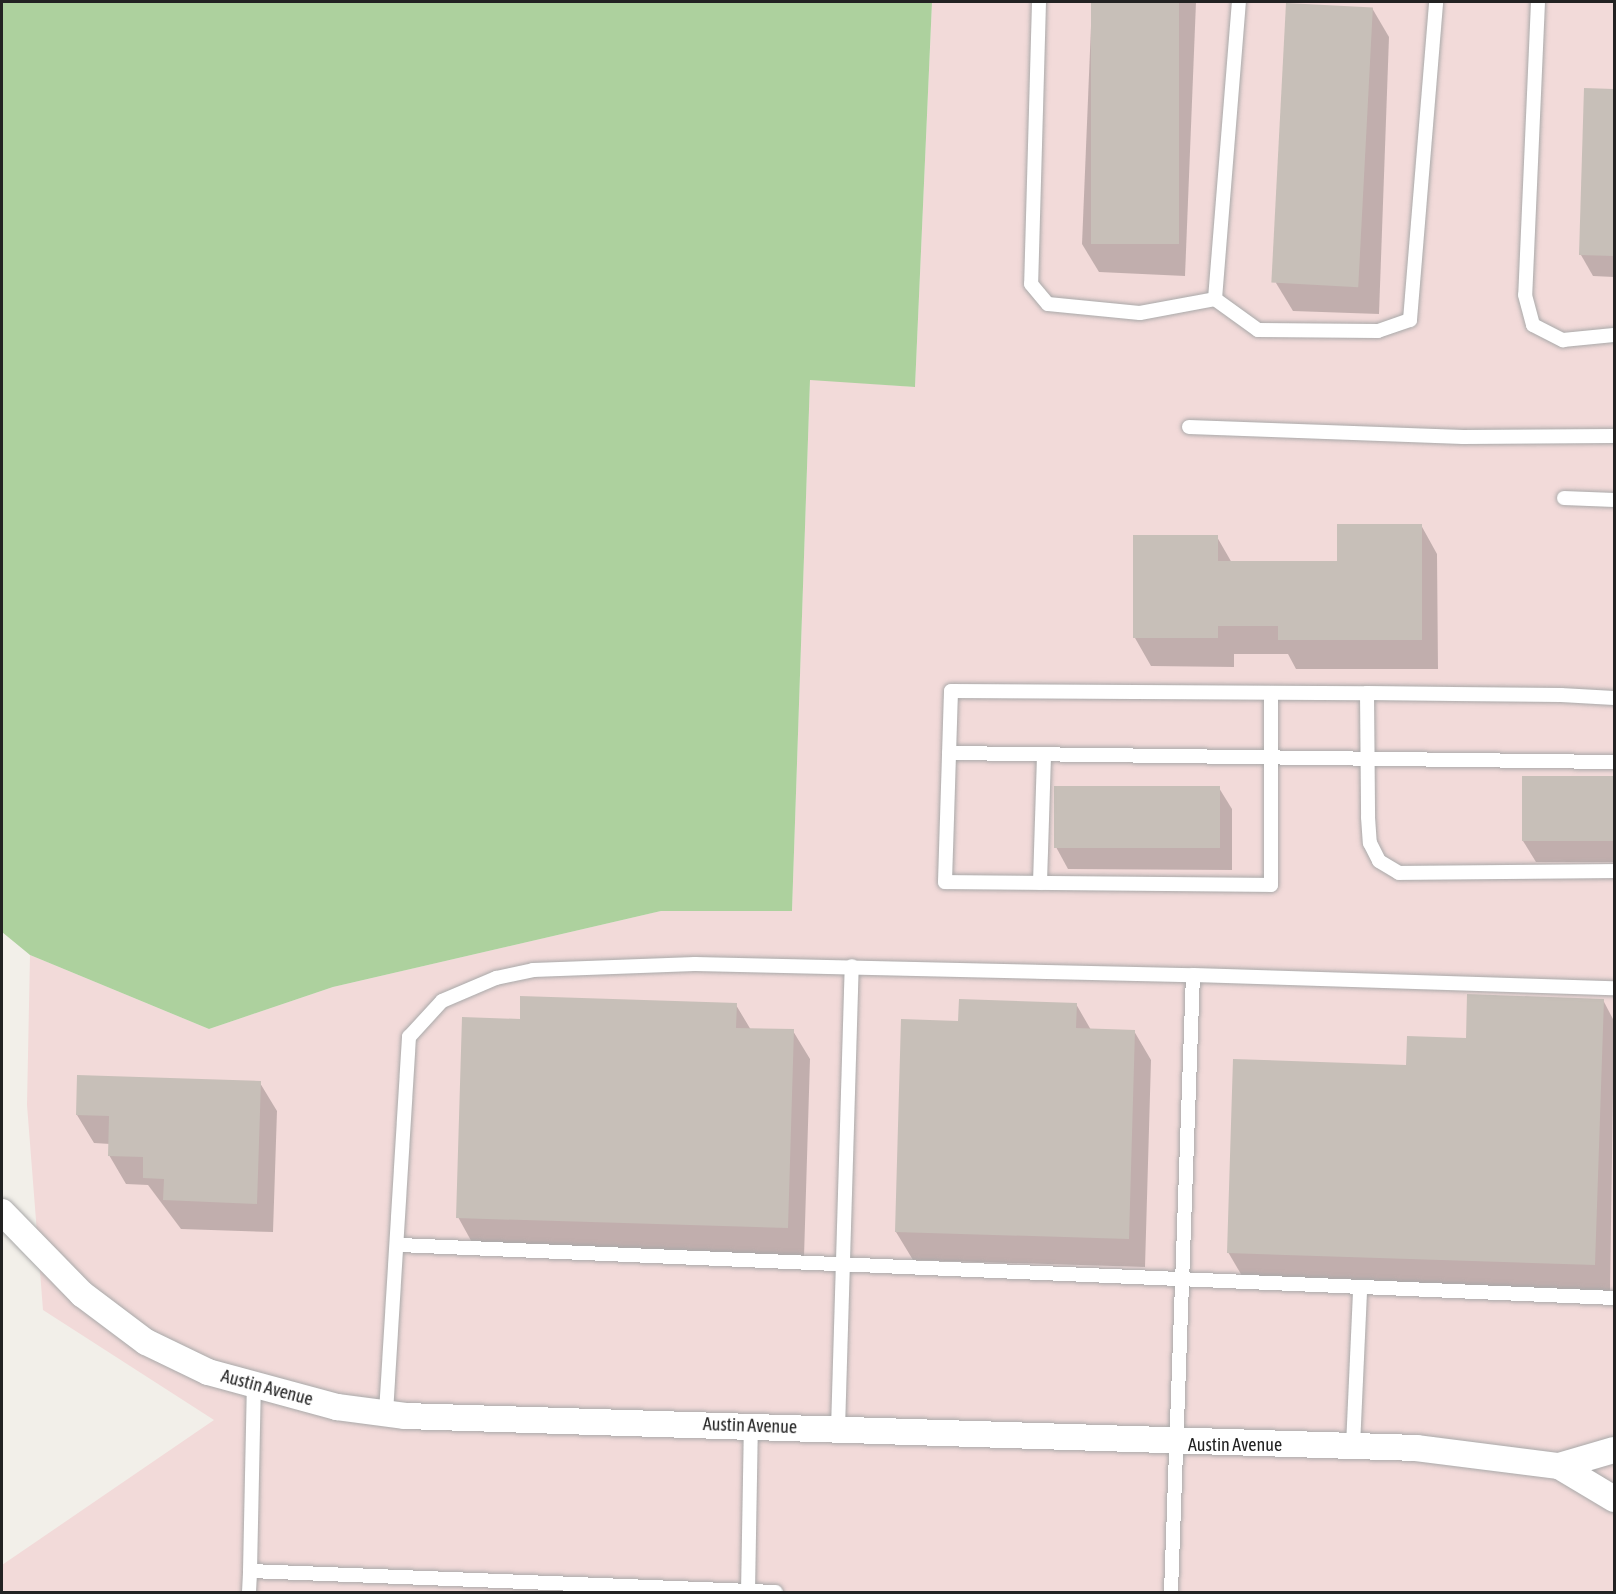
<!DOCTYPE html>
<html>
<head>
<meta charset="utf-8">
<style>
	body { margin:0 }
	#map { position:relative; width:1616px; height:1594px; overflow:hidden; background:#f2efe9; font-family:"Asap Condensed",sans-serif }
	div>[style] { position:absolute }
	.commercial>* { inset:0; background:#f2dad9 }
	.forest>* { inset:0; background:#add19e }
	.shadow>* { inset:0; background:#0003 }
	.building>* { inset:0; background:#c7bfb8; transform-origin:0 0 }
	.roads { filter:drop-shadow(0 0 2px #a9a9a9) drop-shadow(0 0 2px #a9a9a9) }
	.service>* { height:14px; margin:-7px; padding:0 7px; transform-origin:7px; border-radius:7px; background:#fff }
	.minor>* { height:26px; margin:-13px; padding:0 13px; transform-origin:13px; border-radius:13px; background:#fff }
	span { translate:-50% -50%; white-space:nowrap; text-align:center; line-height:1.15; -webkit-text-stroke:6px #fff; paint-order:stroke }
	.street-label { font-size:18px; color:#222 }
	.frame { position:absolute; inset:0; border:3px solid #222; pointer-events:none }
</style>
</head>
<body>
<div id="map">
	<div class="commercial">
		<i style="clip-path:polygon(932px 2px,1614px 2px,1614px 1592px,2px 1592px,2px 1565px,214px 1420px,43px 1310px,27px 1105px,30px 955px,209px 1029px,333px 987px,661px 911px,792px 911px,810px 379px,915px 387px)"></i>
	</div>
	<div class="forest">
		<i style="clip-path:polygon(2px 2px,932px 2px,915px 387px,810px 380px,792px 911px,661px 911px,333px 987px,209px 1029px,30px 955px,2px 932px)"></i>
	</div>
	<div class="shadow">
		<i style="clip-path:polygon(1092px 2px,1196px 2px,1185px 276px,1099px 272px,1082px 244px)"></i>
		<i style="clip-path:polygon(1372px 8px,1389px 37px,1379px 314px,1293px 311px,1276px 283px)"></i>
		<i style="clip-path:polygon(1585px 90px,1614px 90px,1614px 277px,1593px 276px,1581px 255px)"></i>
		<i style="clip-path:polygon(1421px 525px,1437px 554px,1438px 669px,1296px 669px,1288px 654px,1234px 654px,1234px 667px,1151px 666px,1135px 638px,1217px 537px,1232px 563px,1338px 563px)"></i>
		<i style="clip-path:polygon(1524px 778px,1614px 778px,1614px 862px,1536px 862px,1523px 841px)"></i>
		<i style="clip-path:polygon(1219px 788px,1232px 809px,1232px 870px,1068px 869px,1056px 847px)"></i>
		<i style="clip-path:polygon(1603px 1000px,1614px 1021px,1610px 1293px,1245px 1281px,1228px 1252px,1408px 1067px,1467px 1039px)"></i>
		<i style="clip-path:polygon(1076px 1004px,1091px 1030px,1134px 1031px,1151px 1060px,1145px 1267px,913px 1260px,896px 1232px,960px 1022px)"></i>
		<i style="clip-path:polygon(736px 1005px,751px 1030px,793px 1031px,810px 1059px,804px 1257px,474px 1246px,458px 1217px,521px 1020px)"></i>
		<i style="clip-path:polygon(260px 1083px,277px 1111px,273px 1232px,181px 1229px,148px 1185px,126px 1184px,109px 1155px,110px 1144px,94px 1143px,77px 1115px)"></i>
	</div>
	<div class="building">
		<i style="left:1091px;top:2px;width:88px;height:242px"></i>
		<i style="left:1286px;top:3px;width:87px;height:280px;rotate:3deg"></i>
		<i style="clip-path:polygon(1584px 88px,1614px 89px,1614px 256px,1579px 255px)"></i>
		<i style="clip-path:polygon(1337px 524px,1422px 524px,1422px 640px,1278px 640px,1278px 626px,1218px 626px,1218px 638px,1133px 638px,1133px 535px,1218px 535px,1218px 561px,1337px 561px)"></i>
		<i style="left:1522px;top:776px;width:92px;height:65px"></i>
		<i style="left:1054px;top:786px;width:166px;height:62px"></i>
		<i style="clip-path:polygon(1467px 994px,1604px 999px,1595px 1265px,1227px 1253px,1233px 1059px,1406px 1065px,1407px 1036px,1466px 1038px)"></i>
		<i style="clip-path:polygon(520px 996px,737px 1003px,736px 1028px,794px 1029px,788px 1228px,456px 1218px,462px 1017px,520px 1019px)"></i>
		<i style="clip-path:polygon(959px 999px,1077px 1003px,1076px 1028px,1135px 1030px,1129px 1239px,895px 1232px,901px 1019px,958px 1021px)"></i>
		<i style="clip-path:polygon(77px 1075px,261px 1081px,257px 1204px,163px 1200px,164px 1179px,143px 1178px,143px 1157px,108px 1156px,109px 1116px,76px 1115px)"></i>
	</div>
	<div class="roads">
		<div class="service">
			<i style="left:1039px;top:2px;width:282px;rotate:91.6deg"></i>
			<i style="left:1031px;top:284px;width:26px;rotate:50deg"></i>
			<i style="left:1048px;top:304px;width:92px;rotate:5.6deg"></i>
			<i style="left:1140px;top:313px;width:76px;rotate:-10.6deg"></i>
			<i style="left:1215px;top:299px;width:298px;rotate:-85.4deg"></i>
			<i style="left:1538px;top:2px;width:293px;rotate:92.5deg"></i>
			<i style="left:1525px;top:295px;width:31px;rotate:75deg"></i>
			<i style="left:1533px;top:325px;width:34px;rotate:27deg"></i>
			<i style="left:1563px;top:340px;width:51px;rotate:-5.6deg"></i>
			<i style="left:1215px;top:299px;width:53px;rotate:35.8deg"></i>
			<i style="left:1258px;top:330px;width:120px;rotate:0.5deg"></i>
			<i style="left:1378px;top:331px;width:34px;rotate:-19deg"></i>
			<i style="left:1410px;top:320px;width:319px;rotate:-85.3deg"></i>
			<i style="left:1189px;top:427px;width:274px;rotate:2.1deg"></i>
			<i style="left:1463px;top:437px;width:151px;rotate:-0.4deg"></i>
			<i style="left:1564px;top:498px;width:50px;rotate:2.3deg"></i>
			<i style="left:1271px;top:693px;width:192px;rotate:90deg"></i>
			<i style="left:1271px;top:885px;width:326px;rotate:-179.5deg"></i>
			<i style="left:945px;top:882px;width:191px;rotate:-88.2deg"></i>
			<i style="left:951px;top:691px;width:416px;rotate:0.3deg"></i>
			<i style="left:1367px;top:693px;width:194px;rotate:0.6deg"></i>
			<i style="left:1561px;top:695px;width:53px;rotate:3.2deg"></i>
			<i style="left:1367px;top:693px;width:124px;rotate:89.5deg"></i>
			<i style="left:1368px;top:817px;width:26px;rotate:86deg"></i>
			<i style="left:1370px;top:843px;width:20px;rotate:63deg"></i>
			<i style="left:1379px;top:861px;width:23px;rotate:31deg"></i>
			<i style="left:1399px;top:873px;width:215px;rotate:-0.5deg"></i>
			<i style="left:949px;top:753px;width:665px;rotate:0.78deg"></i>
			<i style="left:1040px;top:883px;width:128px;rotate:-88.2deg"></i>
			<i style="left:400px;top:1245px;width:1215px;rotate:2.5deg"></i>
			<i style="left:386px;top:1413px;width:377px;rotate:-86.5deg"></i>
			<i style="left:409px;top:1037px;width:49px;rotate:-47.5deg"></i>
			<i style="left:442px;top:1001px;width:59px;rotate:-23.1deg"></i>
			<i style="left:496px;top:978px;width:38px;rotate:-12deg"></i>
			<i style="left:533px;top:970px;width:162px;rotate:-2.1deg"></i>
			<i style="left:695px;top:964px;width:498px;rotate:1.3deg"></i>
			<i style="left:838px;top:1429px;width:463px;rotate:-88.3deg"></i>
			<i style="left:1353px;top:1446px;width:156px;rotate:-87.4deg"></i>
			<i style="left:250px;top:1571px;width:184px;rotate:-88.8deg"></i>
			<i style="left:249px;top:1592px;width:21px;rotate:-87deg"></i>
			<i style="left:250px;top:1571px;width:526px;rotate:2.29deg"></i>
			<i style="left:748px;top:1592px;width:166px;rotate:-89deg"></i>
			<i style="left:1171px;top:1592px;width:617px;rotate:-87.96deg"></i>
			<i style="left:1193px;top:975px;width:421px;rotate:1.8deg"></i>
		</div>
		<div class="minor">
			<i style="left:2px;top:1212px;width:115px;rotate:45.7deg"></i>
			<i style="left:82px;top:1294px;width:80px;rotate:36.9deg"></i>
			<i style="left:146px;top:1342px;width:69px;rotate:25.8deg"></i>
			<i style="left:208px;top:1372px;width:134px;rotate:15.2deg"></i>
			<i style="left:337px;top:1407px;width:69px;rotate:7.5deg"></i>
			<i style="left:405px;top:1416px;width:1012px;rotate:1.81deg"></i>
			<i style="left:1416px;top:1448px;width:144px;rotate:7.2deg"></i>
			<i style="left:1559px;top:1466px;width:64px;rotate:31deg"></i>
			<i style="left:1559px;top:1466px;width:57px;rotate:-16.2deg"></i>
		</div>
	</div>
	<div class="street-label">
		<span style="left:267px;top:1388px;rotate:15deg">Austin Avenue</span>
		<span style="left:750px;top:1426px;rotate:2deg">Austin Avenue</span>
		<span style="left:1235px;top:1445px">Austin Avenue</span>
	</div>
	<div class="frame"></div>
</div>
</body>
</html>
